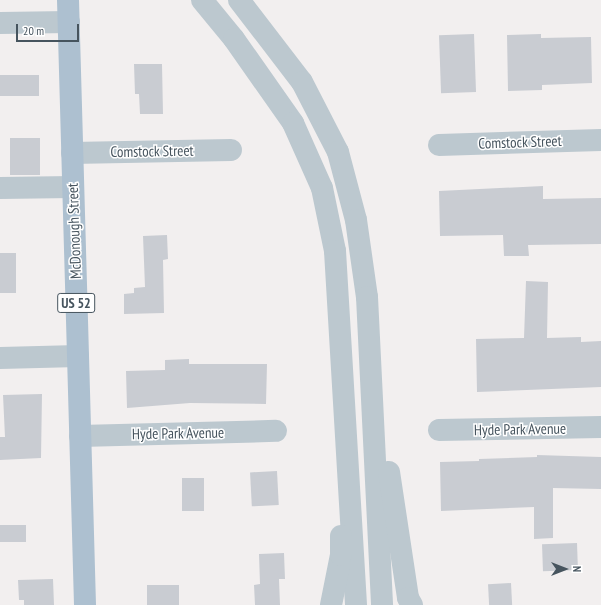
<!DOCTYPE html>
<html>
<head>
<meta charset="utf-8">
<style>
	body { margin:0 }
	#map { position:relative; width:601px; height:605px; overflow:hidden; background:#f2efef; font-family:"PT Sans Narrow",sans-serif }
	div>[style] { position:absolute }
	.building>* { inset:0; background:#c9ccd2; transform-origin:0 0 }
	.minor>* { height:22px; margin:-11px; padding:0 11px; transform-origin:11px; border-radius:11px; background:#bcc8cf }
	.major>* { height:22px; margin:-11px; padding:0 11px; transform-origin:11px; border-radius:11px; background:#adc0d0 }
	span { translate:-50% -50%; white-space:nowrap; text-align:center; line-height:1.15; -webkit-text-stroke:3px #fff; paint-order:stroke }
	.shield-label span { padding:1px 3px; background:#fff; border:1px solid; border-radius:3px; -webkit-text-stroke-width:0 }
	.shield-label { font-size:14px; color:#46545e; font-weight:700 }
	.street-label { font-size:15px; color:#46545e }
	.north { position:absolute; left:545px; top:549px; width:40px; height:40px; -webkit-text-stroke:3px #fff; paint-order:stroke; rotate:90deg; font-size:11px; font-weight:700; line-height:16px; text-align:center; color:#46545e }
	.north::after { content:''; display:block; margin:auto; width:14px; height:18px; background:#46545e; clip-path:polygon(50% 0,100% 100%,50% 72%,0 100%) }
	.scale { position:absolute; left:16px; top:24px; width:63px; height:18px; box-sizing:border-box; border:2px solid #46545e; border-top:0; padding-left:5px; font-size:12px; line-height:14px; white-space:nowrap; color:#46545e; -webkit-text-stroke:3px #fff; paint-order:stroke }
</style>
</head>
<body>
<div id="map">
	<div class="building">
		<i style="left:474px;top:34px;width:58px;height:35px;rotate:88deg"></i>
		<i style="clip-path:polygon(541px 34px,541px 38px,591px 37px,592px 83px,542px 85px,542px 90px,508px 91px,507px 35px)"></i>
		<i style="clip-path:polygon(134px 64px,162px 64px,163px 114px,140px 114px,139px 94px,135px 94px)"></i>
		<i style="left:39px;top:75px;width:21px;height:39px;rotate:90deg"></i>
		<i style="left:10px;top:138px;width:30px;height:37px"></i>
		<i style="clip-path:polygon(543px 186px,543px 199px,601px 198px,601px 244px,528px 245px,529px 256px,504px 256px,503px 235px,440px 236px,439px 191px)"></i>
		<i style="clip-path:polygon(167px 235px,168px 259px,163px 260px,164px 313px,124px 314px,124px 294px,134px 293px,134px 288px,145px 287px,143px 236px)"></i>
		<i style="left:0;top:253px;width:16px;height:40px"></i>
		<i style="clip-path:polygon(526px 281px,548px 282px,547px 338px,581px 337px,581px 342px,601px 341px,601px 387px,477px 392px,476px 339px,524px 338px)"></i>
		<i style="clip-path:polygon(189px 359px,189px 364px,267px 364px,266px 404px,190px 403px,127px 408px,126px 371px,165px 370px,165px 360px)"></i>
		<i style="clip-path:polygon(42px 394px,41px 458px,0 460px,0 437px,5px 437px,3px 395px)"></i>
		<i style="clip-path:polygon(537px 455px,601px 457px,601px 489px,553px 488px,553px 538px,534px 539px,534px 507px,441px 511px,440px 462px,479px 461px,479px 459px,537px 457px)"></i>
		<i style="left:277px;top:471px;width:34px;height:27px;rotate:87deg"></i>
		<i style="left:204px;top:478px;width:33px;height:22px;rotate:90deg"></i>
		<i style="left:26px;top:525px;width:17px;height:26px;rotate:90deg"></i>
		<i style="left:577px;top:543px;width:27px;height:35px;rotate:88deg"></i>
		<i style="clip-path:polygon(284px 553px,285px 579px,279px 579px,280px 605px,255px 605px,254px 585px,260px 584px,259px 554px)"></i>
		<i style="clip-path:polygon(53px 579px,54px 605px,24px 605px,24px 600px,19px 600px,18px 580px)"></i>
		<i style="left:511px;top:583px;width:22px;height:23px;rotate:87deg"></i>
		<i style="left:147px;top:585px;width:32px;height:20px"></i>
	</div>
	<div class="minor">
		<i style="left:202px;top:0;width:50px;rotate:50.6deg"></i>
		<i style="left:234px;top:39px;width:103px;rotate:54.9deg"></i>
		<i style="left:293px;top:123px;width:71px;rotate:66deg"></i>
		<i style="left:322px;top:188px;width:64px;rotate:78.3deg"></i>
		<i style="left:335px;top:251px;width:355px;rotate:86.6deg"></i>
		<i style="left:239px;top:0;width:103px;rotate:52.5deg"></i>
		<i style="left:302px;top:82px;width:79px;rotate:62.8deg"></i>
		<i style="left:338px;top:152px;width:70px;rotate:75.2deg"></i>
		<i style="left:356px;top:220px;width:78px;rotate:81.9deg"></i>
		<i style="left:367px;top:297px;width:308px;rotate:87.2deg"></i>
		<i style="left:0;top:23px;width:69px;rotate:-0.8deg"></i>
		<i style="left:439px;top:145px;width:162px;rotate:-1.8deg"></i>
		<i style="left:72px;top:153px;width:159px;rotate:-1.1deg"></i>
		<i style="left:0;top:188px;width:73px;rotate:-0.8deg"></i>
		<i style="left:0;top:358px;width:78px;rotate:-1.5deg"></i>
		<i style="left:439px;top:430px;width:162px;rotate:-1.1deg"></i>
		<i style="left:80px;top:436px;width:196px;rotate:-1.5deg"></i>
		<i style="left:389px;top:472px;width:127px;rotate:81.4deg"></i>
		<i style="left:408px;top:598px;width:8px;rotate:60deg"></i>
		<i style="left:331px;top:605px;width:51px;rotate:-78.7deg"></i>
		<i style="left:341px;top:555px;width:19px;rotate:-90deg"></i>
	</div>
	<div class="major">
		<i style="left:68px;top:0;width:605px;rotate:88.39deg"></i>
	</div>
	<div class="shield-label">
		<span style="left:76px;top:303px">US 52</span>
	</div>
	<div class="street-label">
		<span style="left:520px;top:142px;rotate:-2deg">Comstock Street</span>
		<span style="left:152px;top:151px;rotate:-1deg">Comstock Street</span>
		<span style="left:74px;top:231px;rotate:-92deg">McDonough Street</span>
		<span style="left:520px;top:429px;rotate:-1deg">Hyde Park Avenue</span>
		<span style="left:178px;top:433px;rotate:-1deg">Hyde Park Avenue</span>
	</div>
	<div class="north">N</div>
	<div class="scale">20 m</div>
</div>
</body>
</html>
